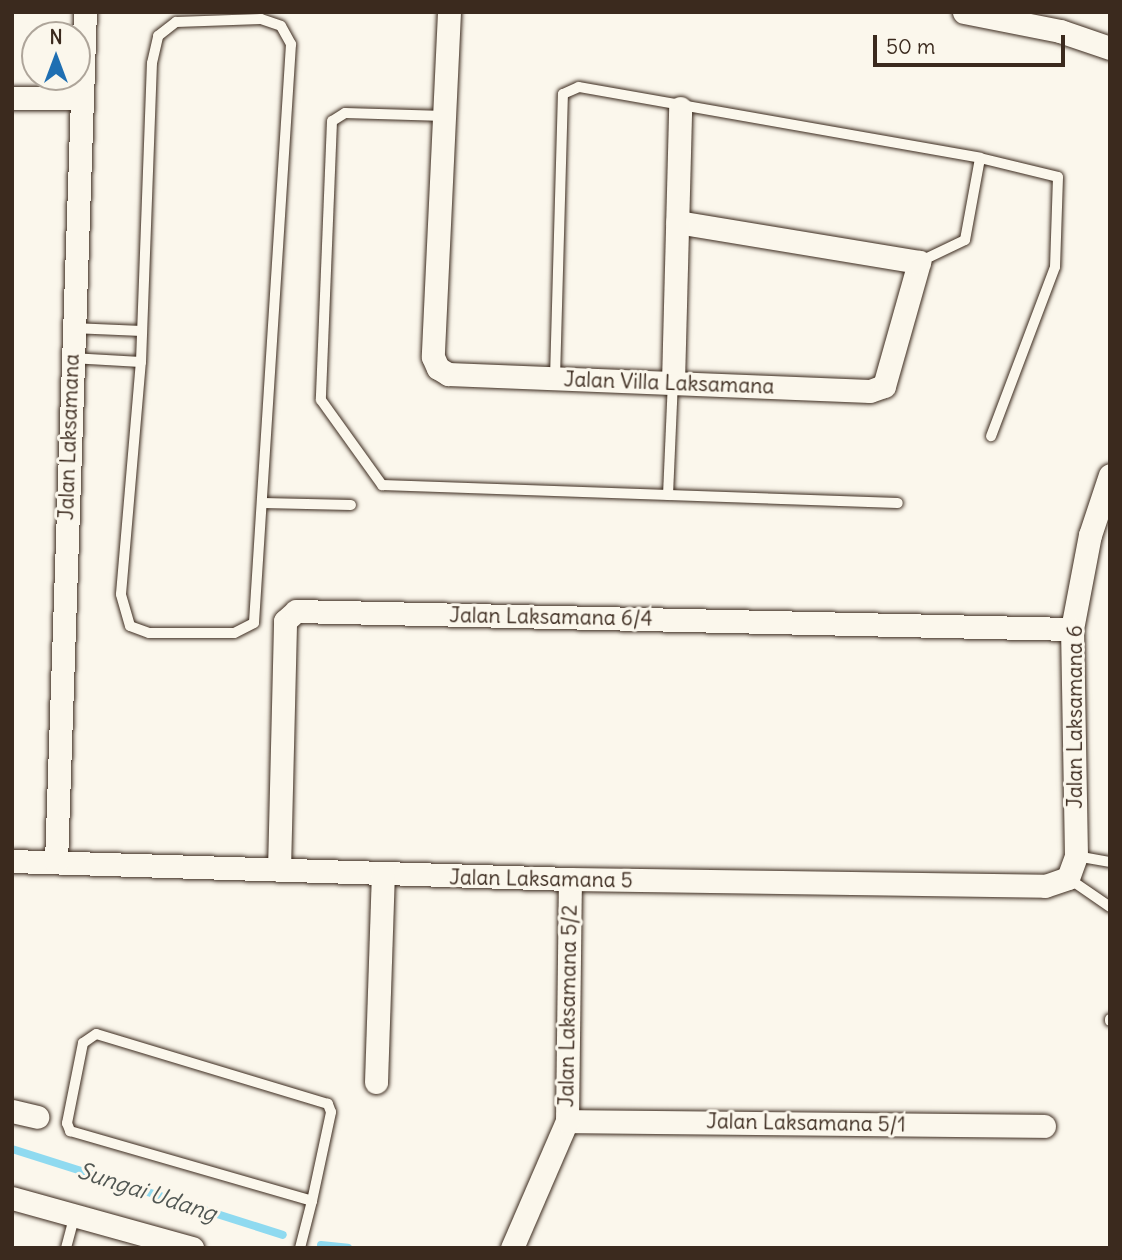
<!DOCTYPE html>
<html>
<head>
<meta charset="utf-8">
<style>
	body { margin:0 }
	#map { position:relative; width:1122px; height:1260px; overflow:hidden; background:#fbf7ec; font-family:Delius,sans-serif }
	div>[style] { position:absolute }
	.stream>* { height:8px; margin:-4px; padding:0 4px; transform-origin:4px; border-radius:4px; background:#8fdaf0 }
	.roads { filter:drop-shadow(0 0 2px #3b2a1e) drop-shadow(0 0 2px #3b2a1e) }
	.service>* { height:10px; margin:-5px; padding:0 5px; transform-origin:5px; border-radius:5px; background:#fbf7ec }
	.minor>* { height:23px; margin:-11.5px; padding:0 11.5px; transform-origin:11.5px; border-radius:11.5px; background:#fbf7ec }
	span { translate:-50% -50%; white-space:nowrap; text-align:center; line-height:1.15; -webkit-text-stroke:6px #fbf7ec; paint-order:stroke }
	.street-label { font-size:21px; color:#3b2a1e }
	.water-label { font-size:23px; color:#505652; font-style:italic }
	.frame { position:absolute; inset:0; border:14px solid #3b2a1e; pointer-events:none }
	.north { position:absolute; left:21px; top:21px; width:70px; height:70px; box-sizing:border-box; background:#fbf7ec; border:2px solid #aea59a; border-radius:50%; rotate:0deg; font-size:19px; font-weight:700; line-height:28px; text-align:center; color:#3b2a1e }
	.north::after { content:''; display:block; margin:auto; width:24px; height:32px; background:#1f6fb2; clip-path:polygon(50% 0,100% 100%,50% 72%,0 100%) }
	.scale { position:absolute; left:873px; top:35px; width:192px; height:32px; box-sizing:border-box; border:4px solid #3b2a1e; border-top:0; padding-left:9px; font-size:21px; line-height:24px; white-space:nowrap; color:#3b2a1e; -webkit-text-stroke:5px #fbf7ec; paint-order:stroke }
</style>
</head>
<body>
<div id="map">
	<div class="stream">
		<i style="left:12px;top:1149px;width:284px;rotate:17.6deg"></i>
		<i style="left:321px;top:1245px;width:27px;rotate:6deg"></i>
	</div>
	<div class="roads">
		<div class="service">
			<i style="left:261px;top:19px;width:21px;rotate:19deg"></i>
			<i style="left:281px;top:26px;width:21px;rotate:61deg"></i>
			<i style="left:291px;top:44px;width:580px;rotate:93.66deg"></i>
			<i style="left:254px;top:623px;width:22px;rotate:153deg"></i>
			<i style="left:234px;top:633px;width:85px;rotate:180deg"></i>
			<i style="left:149px;top:633px;width:20px;rotate:-160deg"></i>
			<i style="left:130px;top:626px;width:33px;rotate:-106deg"></i>
			<i style="left:121px;top:594px;width:233px;rotate:-85.1deg"></i>
			<i style="left:141px;top:362px;width:299px;rotate:-87.9deg"></i>
			<i style="left:152px;top:63px;width:28px;rotate:-77deg"></i>
			<i style="left:158px;top:36px;width:23px;rotate:-38deg"></i>
			<i style="left:176px;top:22px;width:85px;rotate:-2deg"></i>
			<i style="left:445px;top:116px;width:100px;rotate:-178.3deg"></i>
			<i style="left:345px;top:113px;width:15px;rotate:148deg"></i>
			<i style="left:332px;top:121px;width:279px;rotate:92.3deg"></i>
			<i style="left:321px;top:400px;width:105px;rotate:54.3deg"></i>
			<i style="left:382px;top:485px;width:516px;rotate:2deg"></i>
			<i style="left:919px;top:262px;width:51px;rotate:-25.6deg"></i>
			<i style="left:965px;top:240px;width:83px;rotate:-79.6deg"></i>
			<i style="left:72px;top:328px;width:70px;rotate:2.5deg"></i>
			<i style="left:71px;top:358px;width:70px;rotate:3.3deg"></i>
			<i style="left:555px;top:378px;width:284px;rotate:-88.4deg"></i>
			<i style="left:563px;top:94px;width:17px;rotate:-24deg"></i>
			<i style="left:579px;top:87px;width:407px;rotate:10deg"></i>
			<i style="left:980px;top:158px;width:80px;rotate:13.7deg"></i>
			<i style="left:1058px;top:177px;width:90px;rotate:91.9deg"></i>
			<i style="left:1055px;top:267px;width:181px;rotate:110.7deg"></i>
			<i style="left:668px;top:495px;width:113px;rotate:-87.5deg"></i>
			<i style="left:263px;top:503px;width:88px;rotate:1.3deg"></i>
			<i style="left:1076px;top:856px;width:35px;rotate:10deg"></i>
			<i style="left:1068px;top:878px;width:51px;rotate:34.6deg"></i>
			<i style="left:1110px;top:1019px;width:2px;rotate:90deg"></i>
			<i style="left:66px;top:1248px;width:34px;rotate:-75deg"></i>
			<i style="left:300px;top:1248px;width:49px;rotate:-75.7deg"></i>
			<i style="left:312px;top:1201px;width:91px;rotate:-77.9deg"></i>
			<i style="left:331px;top:1112px;width:9px;rotate:-111deg"></i>
			<i style="left:328px;top:1104px;width:242px;rotate:-163.2deg"></i>
			<i style="left:96px;top:1034px;width:16px;rotate:145deg"></i>
			<i style="left:83px;top:1043px;width:82px;rotate:101.3deg"></i>
			<i style="left:67px;top:1123px;width:9px;rotate:69deg"></i>
			<i style="left:70px;top:1131px;width:252px;rotate:16.1deg"></i>
		</div>
		<div class="minor">
			<i style="left:449px;top:12px;width:345px;rotate:92.7deg"></i>
			<i style="left:433px;top:357px;width:12px;rotate:66deg"></i>
			<i style="left:438px;top:368px;width:12px;rotate:31deg"></i>
			<i style="left:448px;top:374px;width:422px;rotate:2.3deg"></i>
			<i style="left:870px;top:391px;width:15px;rotate:-20deg"></i>
			<i style="left:884px;top:386px;width:129px;rotate:-74.2deg"></i>
			<i style="left:919px;top:262px;width:245px;rotate:-170.6deg"></i>
			<i style="left:964px;top:12px;width:98px;rotate:11.2deg"></i>
			<i style="left:1060px;top:31px;width:53px;rotate:18.8deg"></i>
			<i style="left:12px;top:98px;width:67px"></i>
			<i style="left:673px;top:382px;width:274px;rotate:-88.5deg"></i>
			<i style="left:12px;top:861px;width:558px;rotate:1.85deg"></i>
			<i style="left:570px;top:879px;width:475px;rotate:0.8deg"></i>
			<i style="left:1045px;top:886px;width:24px;rotate:-19deg"></i>
			<i style="left:1068px;top:878px;width:23px;rotate:-70deg"></i>
			<i style="left:1076px;top:856px;width:227px;rotate:-91deg"></i>
			<i style="left:1072px;top:629px;width:96px;rotate:-79.2deg"></i>
			<i style="left:1090px;top:535px;width:63px;rotate:-71.6deg"></i>
			<i style="left:56px;top:862px;width:850px;rotate:-88.05deg"></i>
			<i style="left:279px;top:870px;width:249px;rotate:-88.6deg"></i>
			<i style="left:285px;top:621px;width:15px;rotate:-42deg"></i>
			<i style="left:296px;top:611px;width:776px;rotate:1.33deg"></i>
			<i style="left:376px;top:1082px;width:207px;rotate:-88.1deg"></i>
			<i style="left:12px;top:1111px;width:26px;rotate:13deg"></i>
			<i style="left:567px;top:1121px;width:477px;rotate:0.6deg"></i>
			<i style="left:12px;top:1198px;width:187px;rotate:15.5deg"></i>
			<i style="left:512px;top:1248px;width:138px;rotate:-66.6deg"></i>
			<i style="left:567px;top:1121px;width:242px;rotate:-89.3deg"></i>
		</div>
	</div>
	<div class="street-label">
		<span style="left:669px;top:383px;rotate:2deg">Jalan Villa Laksamana</span>
		<span style="left:69px;top:437px;rotate:-88deg">Jalan Laksamana</span>
		<span style="left:551px;top:617px;rotate:1deg">Jalan Laksamana 6/4</span>
		<span style="left:1075px;top:717px;rotate:-90deg">Jalan Laksamana 6</span>
		<span style="left:541px;top:879px;rotate:1deg">Jalan Laksamana 5</span>
		<span style="left:568px;top:1006px;rotate:-89deg">Jalan Laksamana 5/2</span>
		<span style="left:806px;top:1123px;rotate:1deg">Jalan Laksamana 5/1</span>
	</div>
	<div class="water-label">
		<span style="left:147px;top:1192px;rotate:18deg">Sungai Udang</span>
	</div>
	<div class="frame"></div>
	<div class="north">N</div>
	<div class="scale">50 m</div>
</div>
</body>
</html>
